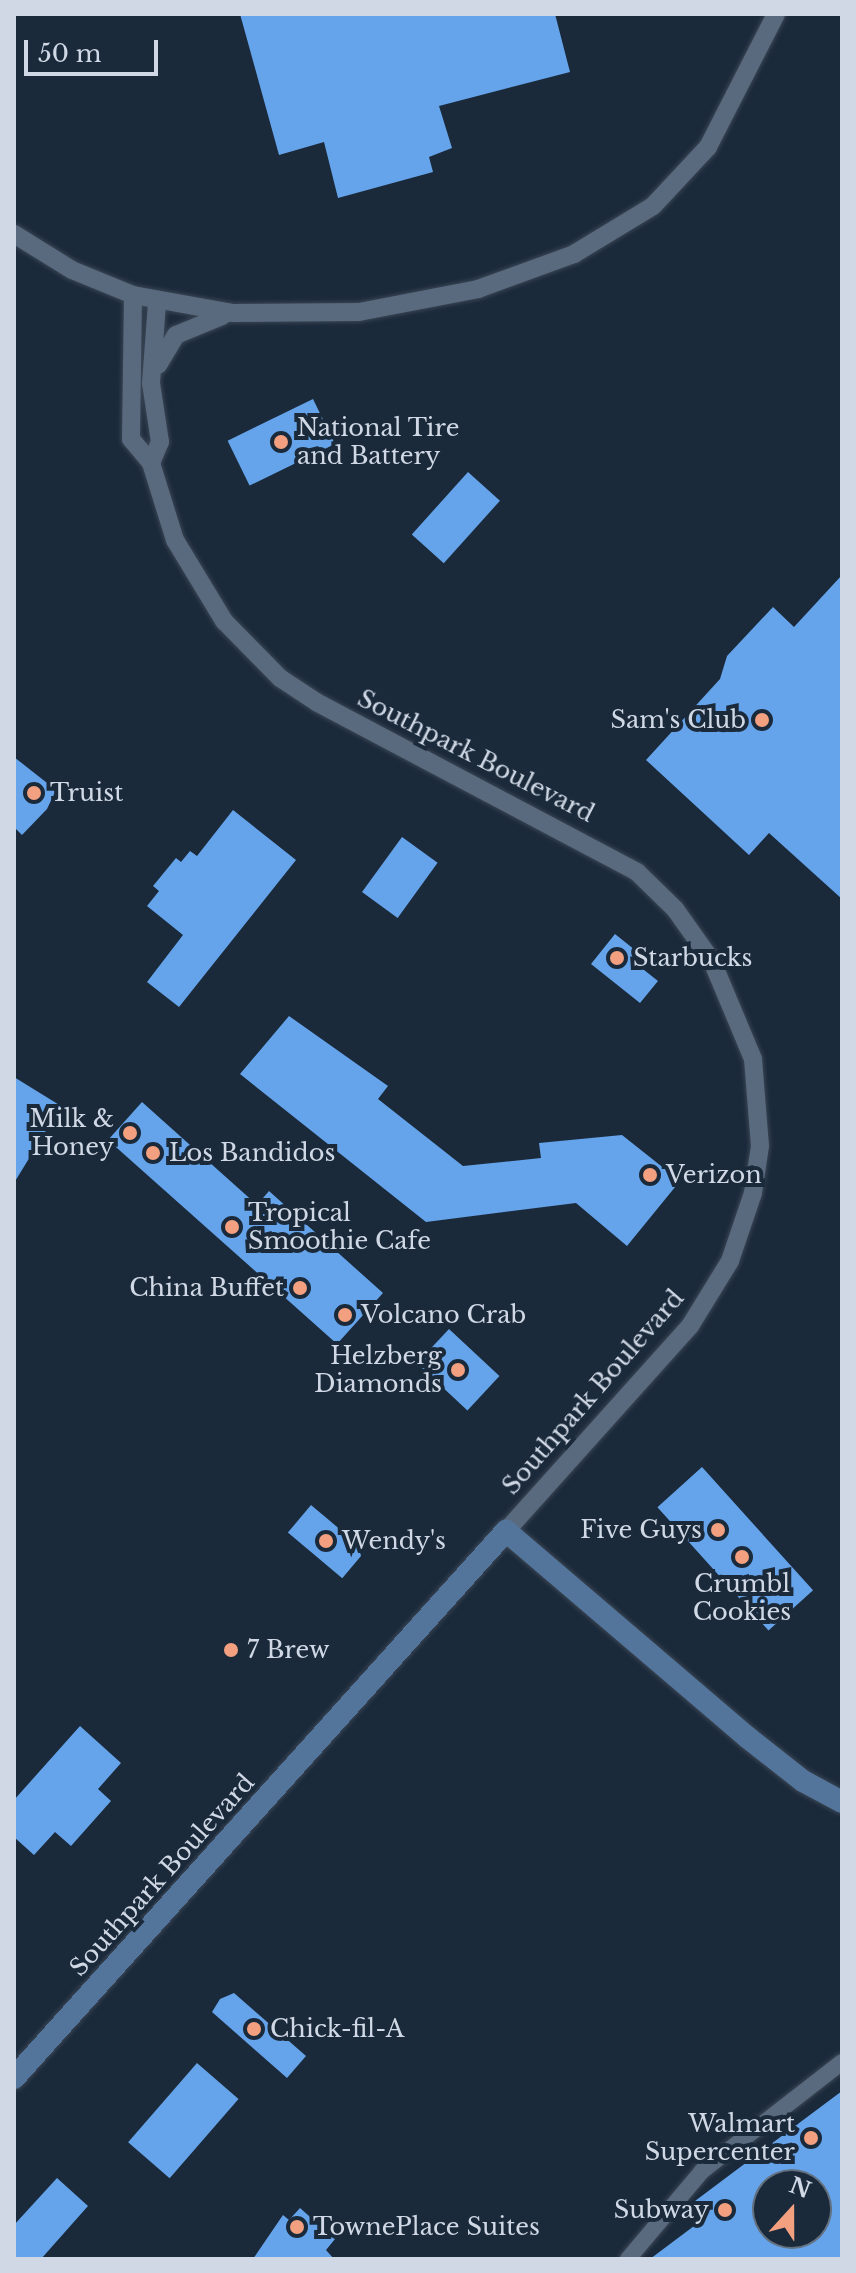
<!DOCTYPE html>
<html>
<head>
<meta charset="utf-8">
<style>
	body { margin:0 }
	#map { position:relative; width:856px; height:2273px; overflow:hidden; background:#1b2a3b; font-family:"Libre Baskerville",serif }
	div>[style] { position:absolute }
	.building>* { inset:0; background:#65a4ea; transform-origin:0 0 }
	.roads { filter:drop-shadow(0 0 2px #3a4554) drop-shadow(0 0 2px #3a4554) }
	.minor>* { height:16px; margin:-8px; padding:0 8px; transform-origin:8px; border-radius:8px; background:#596a7e }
	.tertiary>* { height:18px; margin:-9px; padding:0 9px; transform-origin:9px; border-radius:9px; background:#596a7e }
	.secondary>* { height:22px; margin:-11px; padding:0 11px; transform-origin:11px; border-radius:11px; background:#53759b }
	.dots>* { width:22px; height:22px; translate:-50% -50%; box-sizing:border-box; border:4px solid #1b2a3b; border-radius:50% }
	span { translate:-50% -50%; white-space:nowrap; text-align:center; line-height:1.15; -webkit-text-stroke:8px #1b2a3b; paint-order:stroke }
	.poi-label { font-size:24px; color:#cfd8e4 }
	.left { translate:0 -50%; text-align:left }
	.right { translate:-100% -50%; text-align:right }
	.street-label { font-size:24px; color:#cfd8e4 }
	.frame { position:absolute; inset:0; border:16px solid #cfd8e4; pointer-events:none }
	.north { position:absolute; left:752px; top:2169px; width:80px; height:80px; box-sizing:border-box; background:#1b2a3b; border:2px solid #63707f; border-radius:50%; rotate:21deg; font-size:22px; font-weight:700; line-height:32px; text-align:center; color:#cfd8e4 }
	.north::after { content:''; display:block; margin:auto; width:28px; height:36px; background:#f2a07f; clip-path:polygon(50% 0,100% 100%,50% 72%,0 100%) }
	.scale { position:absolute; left:24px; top:40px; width:134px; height:36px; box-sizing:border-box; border:4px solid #cfd8e4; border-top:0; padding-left:10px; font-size:24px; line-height:28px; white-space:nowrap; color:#cfd8e4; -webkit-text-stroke:6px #1b2a3b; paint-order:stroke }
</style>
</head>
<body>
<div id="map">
	<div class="building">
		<i style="clip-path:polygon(240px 14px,555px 14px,570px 72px,439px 106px,452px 148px,429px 157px,433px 172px,338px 198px,324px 142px,279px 155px)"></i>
		<i style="left:313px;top:399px;width:50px;height:95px;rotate:64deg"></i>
		<i style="left:468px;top:472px;width:43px;height:84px;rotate:42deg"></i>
		<i style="clip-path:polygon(842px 575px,842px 899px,769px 833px,749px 855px,646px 760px,720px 679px,727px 656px,773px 607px,794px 627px)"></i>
		<i style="clip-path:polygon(14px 757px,56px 790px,47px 809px,22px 835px,14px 827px)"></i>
		<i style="clip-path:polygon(233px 810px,296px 860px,179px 1007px,147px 982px,183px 935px,147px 906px,159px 891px,153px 886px,176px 858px,181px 862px,190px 851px,197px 856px)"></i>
		<i style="left:402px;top:837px;width:44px;height:68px;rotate:36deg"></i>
		<i style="clip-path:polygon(615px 934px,640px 954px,634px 962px,658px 981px,640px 1003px,591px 964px)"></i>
		<i style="clip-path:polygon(289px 1016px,388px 1086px,378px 1099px,463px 1166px,541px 1158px,539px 1143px,622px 1135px,680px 1181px,627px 1246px,576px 1203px,426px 1222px,240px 1074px)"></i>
		<i style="clip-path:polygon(14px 1077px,61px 1106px,14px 1183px)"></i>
		<i style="clip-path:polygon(142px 1102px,257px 1205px,269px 1191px,383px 1293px,337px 1344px,108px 1140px)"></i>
		<i style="left:449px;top:1329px;width:69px;height:47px;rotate:43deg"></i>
		<i style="left:702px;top:1467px;width:166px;height:60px;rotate:48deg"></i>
		<i style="left:311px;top:1505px;width:71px;height:36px;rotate:40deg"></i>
		<i style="clip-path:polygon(80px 1726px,121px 1763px,98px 1789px,111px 1801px,71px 1846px,55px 1832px,34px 1855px,14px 1837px,14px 1800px)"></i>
		<i style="clip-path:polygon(234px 1993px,306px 2056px,287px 2078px,212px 2012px,220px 1999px)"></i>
		<i style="left:197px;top:2063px;width:55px;height:105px;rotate:41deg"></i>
		<i style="clip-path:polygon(evenodd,842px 2091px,842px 2259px,650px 2259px,702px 2220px,691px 2204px,842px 2091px,768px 2185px,816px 2185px,816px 2233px,768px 2233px,768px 2185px)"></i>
		<i style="clip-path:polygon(57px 2178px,88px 2206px,41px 2259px,14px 2259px,14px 2225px)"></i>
		<i style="clip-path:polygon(300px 2208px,335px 2239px,326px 2250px,334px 2259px,253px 2259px,283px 2215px,289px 2220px)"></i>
	</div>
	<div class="roads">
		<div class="minor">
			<i style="left:628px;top:2259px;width:115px;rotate:-49.9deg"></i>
			<i style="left:702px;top:2171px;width:177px;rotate:-37.9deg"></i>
		</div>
		<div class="tertiary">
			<i style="left:14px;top:234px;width:68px;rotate:31.8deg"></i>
			<i style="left:72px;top:270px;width:66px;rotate:22.3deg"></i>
			<i style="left:133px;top:295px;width:102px;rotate:10.2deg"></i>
			<i style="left:233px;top:313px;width:126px;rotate:-0.5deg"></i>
			<i style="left:359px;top:312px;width:121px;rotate:-10.9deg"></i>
			<i style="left:478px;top:289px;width:102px;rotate:-20deg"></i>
			<i style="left:574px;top:254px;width:92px;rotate:-31.3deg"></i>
			<i style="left:653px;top:206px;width:81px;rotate:-47deg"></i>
			<i style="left:708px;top:147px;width:149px;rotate:-62.9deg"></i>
			<i style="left:133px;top:295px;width:144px;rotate:90.8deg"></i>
			<i style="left:131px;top:439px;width:31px;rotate:50deg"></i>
			<i style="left:151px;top:463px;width:81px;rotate:72.7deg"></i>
			<i style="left:175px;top:540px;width:95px;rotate:58.8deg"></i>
			<i style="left:224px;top:621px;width:80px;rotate:45.5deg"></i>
			<i style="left:280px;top:678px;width:45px;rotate:33.3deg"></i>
			<i style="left:318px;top:703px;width:361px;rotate:27.9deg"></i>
			<i style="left:637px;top:872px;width:53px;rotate:44.2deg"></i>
			<i style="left:675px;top:909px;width:64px;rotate:54.6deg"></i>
			<i style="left:712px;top:961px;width:106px;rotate:67.3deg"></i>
			<i style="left:753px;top:1059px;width:87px;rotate:85.4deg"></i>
			<i style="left:760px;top:1146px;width:48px;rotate:98.5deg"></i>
			<i style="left:753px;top:1193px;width:72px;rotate:108.7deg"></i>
			<i style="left:730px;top:1261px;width:76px;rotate:121.6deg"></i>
			<i style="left:690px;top:1326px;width:275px;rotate:131.9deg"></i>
			<i style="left:158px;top:365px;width:35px;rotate:-59deg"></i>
			<i style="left:176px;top:335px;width:50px;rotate:-22.4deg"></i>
			<i style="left:151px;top:463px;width:23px;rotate:-67deg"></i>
			<i style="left:160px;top:442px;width:60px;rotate:-98.7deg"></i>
			<i style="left:151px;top:383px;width:80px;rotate:-85.7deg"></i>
		</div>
		<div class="secondary">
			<i style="left:14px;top:2078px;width:736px;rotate:-48.03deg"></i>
			<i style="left:506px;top:1531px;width:317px;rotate:40.5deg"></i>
			<i style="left:747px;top:1737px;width:71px;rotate:38.2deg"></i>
			<i style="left:803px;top:1781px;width:44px;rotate:28.3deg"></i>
		</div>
	</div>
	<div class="dots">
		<i style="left:281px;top:442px;background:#f2a07f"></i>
		<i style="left:762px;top:720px;background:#f2a07f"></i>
		<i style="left:34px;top:793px;background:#f2a07f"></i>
		<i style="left:617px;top:958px;background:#f2a07f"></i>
		<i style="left:130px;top:1133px;background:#f2a07f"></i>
		<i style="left:153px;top:1153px;background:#f2a07f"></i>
		<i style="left:650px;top:1175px;background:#f2a07f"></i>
		<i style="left:232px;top:1227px;background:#f2a07f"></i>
		<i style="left:300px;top:1288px;background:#f2a07f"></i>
		<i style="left:345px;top:1315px;background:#f2a07f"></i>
		<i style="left:458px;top:1370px;background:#f2a07f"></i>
		<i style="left:718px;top:1530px;background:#f2a07f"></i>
		<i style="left:326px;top:1541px;background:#f2a07f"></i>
		<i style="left:742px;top:1557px;background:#f2a07f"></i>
		<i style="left:231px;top:1650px;background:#f2a07f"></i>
		<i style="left:254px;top:2029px;background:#f2a07f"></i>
		<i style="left:811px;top:2138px;background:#f2a07f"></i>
		<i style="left:725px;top:2210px;background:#f2a07f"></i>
		<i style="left:297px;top:2227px;background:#f2a07f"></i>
	</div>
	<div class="poi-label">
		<span class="left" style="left:297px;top:442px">National Tire<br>and Battery</span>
		<span class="right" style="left:746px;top:720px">Sam's Club</span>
		<span class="left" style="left:50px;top:793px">Truist</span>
		<span class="left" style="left:633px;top:958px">Starbucks</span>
		<span class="right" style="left:114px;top:1133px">Milk &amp;<br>Honey</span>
		<span class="left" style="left:169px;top:1153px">Los Bandidos</span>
		<span class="left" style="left:666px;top:1175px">Verizon</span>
		<span class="left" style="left:248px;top:1227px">Tropical<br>Smoothie Cafe</span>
		<span class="right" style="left:284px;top:1288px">China Buffet</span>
		<span class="left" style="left:361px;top:1315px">Volcano Crab</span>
		<span class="right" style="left:442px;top:1370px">Helzberg<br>Diamonds</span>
		<span class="right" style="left:702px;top:1530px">Five Guys</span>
		<span class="left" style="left:342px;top:1541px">Wendy's</span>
		<span style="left:742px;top:1598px">Crumbl<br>Cookies</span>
		<span class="left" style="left:247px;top:1650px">7 Brew</span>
		<span class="left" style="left:270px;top:2029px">Chick-fil-A</span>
		<span class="right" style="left:795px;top:2138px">Walmart<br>Supercenter</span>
		<span class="right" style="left:709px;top:2210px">Subway</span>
		<span class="left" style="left:313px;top:2227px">TownePlace Suites</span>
	</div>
	<div class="street-label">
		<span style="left:476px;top:756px;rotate:27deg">Southpark Boulevard</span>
		<span style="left:593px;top:1392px;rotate:-49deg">Southpark Boulevard</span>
		<span style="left:162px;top:1875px;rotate:-48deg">Southpark Boulevard</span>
	</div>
	<div class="frame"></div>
	<div class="north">N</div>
	<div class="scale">50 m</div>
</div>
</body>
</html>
